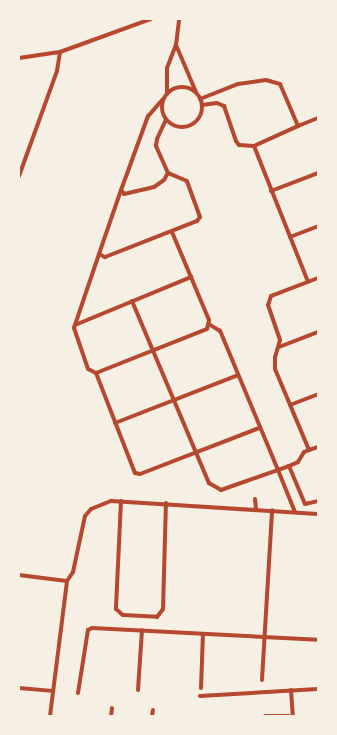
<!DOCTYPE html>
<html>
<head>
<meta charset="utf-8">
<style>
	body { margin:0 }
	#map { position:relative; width:337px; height:735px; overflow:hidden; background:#f6efe4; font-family:"Open Sans",sans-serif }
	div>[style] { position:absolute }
	.minor>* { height:4px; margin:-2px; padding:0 2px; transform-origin:2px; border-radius:2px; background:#b5482f }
	.minor>.ring { margin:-2px; padding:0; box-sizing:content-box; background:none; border:4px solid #b5482f; border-radius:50% }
	span { translate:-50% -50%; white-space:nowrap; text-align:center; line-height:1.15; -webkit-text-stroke:3.5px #f6efe4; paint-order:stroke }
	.frame { position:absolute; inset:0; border:20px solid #f6efe4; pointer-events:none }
</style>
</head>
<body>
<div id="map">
	<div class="minor">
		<i style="left:176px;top:45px;width:51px;rotate:66.9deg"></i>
		<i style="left:19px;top:58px;width:41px;rotate:-8.3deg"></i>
		<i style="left:60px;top:52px;width:97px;rotate:-19.9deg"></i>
		<i class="ring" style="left:162px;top:87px;width:36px;height:36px"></i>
		<i style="left:167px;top:94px;width:26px;rotate:-90deg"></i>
		<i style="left:167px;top:68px;width:25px;rotate:-69deg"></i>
		<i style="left:176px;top:45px;width:26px;rotate:-83deg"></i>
		<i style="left:163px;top:99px;width:23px;rotate:131deg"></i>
		<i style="left:148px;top:116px;width:79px;rotate:110deg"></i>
		<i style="left:121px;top:190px;width:5px;rotate:53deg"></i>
		<i style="left:124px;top:194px;width:31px;rotate:-13deg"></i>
		<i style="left:154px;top:187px;width:12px;rotate:-35deg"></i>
		<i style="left:164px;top:180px;width:8px;rotate:-60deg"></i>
		<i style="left:168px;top:173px;width:30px;rotate:-114deg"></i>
		<i style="left:156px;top:146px;width:7px;rotate:-82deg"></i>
		<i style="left:157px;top:139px;width:21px;rotate:-65deg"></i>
		<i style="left:200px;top:99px;width:41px;rotate:-21.5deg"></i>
		<i style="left:238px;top:84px;width:28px;rotate:-8deg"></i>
		<i style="left:266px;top:80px;width:15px;rotate:16deg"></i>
		<i style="left:280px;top:84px;width:46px;rotate:66.8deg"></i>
		<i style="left:298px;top:126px;width:22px;rotate:-22deg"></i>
		<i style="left:202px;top:105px;width:15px;rotate:-8deg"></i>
		<i style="left:217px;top:103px;width:8px;rotate:23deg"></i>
		<i style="left:224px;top:106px;width:37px;rotate:71deg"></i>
		<i style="left:236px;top:141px;width:5px;rotate:53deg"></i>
		<i style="left:239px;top:145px;width:15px;rotate:4deg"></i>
		<i style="left:254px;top:146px;width:146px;rotate:68.3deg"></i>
		<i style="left:254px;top:146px;width:48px;rotate:-24.4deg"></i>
		<i style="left:19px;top:176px;width:112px;rotate:-70.1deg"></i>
		<i style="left:57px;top:71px;width:19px;rotate:-81deg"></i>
		<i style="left:121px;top:190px;width:68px;rotate:109deg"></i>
		<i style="left:99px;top:254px;width:7px;rotate:27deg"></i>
		<i style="left:105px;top:257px;width:99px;rotate:-21.4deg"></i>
		<i style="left:197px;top:221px;width:5px;rotate:-53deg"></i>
		<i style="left:200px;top:217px;width:38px;rotate:-110deg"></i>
		<i style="left:187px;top:181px;width:21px;rotate:-157deg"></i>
		<i style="left:271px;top:191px;width:50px;rotate:-21deg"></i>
		<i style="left:290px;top:237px;width:30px;rotate:-21deg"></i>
		<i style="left:99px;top:254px;width:78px;rotate:108.7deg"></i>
		<i style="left:74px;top:328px;width:43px;rotate:71.1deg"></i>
		<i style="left:88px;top:369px;width:9px;rotate:27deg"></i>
		<i style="left:96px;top:373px;width:119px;rotate:-21.6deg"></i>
		<i style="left:207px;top:329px;width:9px;rotate:-77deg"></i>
		<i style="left:209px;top:320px;width:95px;rotate:-112.8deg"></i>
		<i style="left:318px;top:278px;width:50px;rotate:159deg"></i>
		<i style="left:271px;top:296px;width:9px;rotate:108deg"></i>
		<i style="left:268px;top:305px;width:37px;rotate:71deg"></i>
		<i style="left:280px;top:340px;width:18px;rotate:106deg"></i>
		<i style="left:275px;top:357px;width:12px;rotate:90deg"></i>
		<i style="left:275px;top:369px;width:88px;rotate:67.2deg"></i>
		<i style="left:309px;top:450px;width:5px;rotate:158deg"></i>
		<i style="left:304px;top:452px;width:12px;rotate:121deg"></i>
		<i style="left:298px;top:462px;width:10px;rotate:156deg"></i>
		<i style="left:289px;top:466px;width:41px;rotate:67.2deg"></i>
		<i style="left:305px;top:504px;width:13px;rotate:-13deg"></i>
		<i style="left:132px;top:301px;width:198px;rotate:67.1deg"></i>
		<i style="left:209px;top:483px;width:14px;rotate:30deg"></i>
		<i style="left:221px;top:490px;width:60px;rotate:-19.3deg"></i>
		<i style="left:278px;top:470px;width:151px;rotate:-112.6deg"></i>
		<i style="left:220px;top:331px;width:13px;rotate:-148deg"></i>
		<i style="left:75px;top:325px;width:126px;rotate:-22.5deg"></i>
		<i style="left:279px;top:347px;width:42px;rotate:-21deg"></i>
		<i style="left:96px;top:373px;width:107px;rotate:68.7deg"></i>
		<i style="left:135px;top:473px;width:5px;rotate:11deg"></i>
		<i style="left:140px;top:474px;width:128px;rotate:-21.1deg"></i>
		<i style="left:290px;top:405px;width:30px;rotate:-21deg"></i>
		<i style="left:115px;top:423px;width:132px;rotate:-21.3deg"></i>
		<i style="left:309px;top:450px;width:9px;rotate:-18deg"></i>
		<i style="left:289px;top:466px;width:12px;rotate:160deg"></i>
		<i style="left:278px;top:470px;width:45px;rotate:68deg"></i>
		<i style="left:255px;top:499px;width:9px;rotate:84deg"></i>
		<i style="left:121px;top:501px;width:108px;rotate:92.7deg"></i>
		<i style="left:116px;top:609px;width:9px;rotate:41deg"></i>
		<i style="left:123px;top:615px;width:34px;rotate:3deg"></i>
		<i style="left:157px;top:617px;width:10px;rotate:-53deg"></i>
		<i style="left:163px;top:609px;width:106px;rotate:-88.4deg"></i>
		<i style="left:19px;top:575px;width:48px;rotate:7.1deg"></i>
		<i style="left:67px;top:581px;width:11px;rotate:-56deg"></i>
		<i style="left:73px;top:572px;width:57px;rotate:-77.9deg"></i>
		<i style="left:85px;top:516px;width:9px;rotate:-49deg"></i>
		<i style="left:91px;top:509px;width:22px;rotate:-22deg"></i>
		<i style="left:111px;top:501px;width:207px;rotate:3.6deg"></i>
		<i style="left:262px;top:680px;width:170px;rotate:-86.6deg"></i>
		<i style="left:19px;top:688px;width:33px;rotate:5deg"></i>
		<i style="left:201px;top:688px;width:54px;rotate:-87.9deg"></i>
		<i style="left:138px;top:690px;width:60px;rotate:-86.2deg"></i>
		<i style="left:291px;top:690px;width:26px;rotate:86deg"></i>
		<i style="left:78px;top:693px;width:64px;rotate:-81deg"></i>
		<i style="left:88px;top:630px;width:4px;rotate:-27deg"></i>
		<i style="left:92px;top:628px;width:226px;rotate:3deg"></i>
		<i style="left:200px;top:696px;width:118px;rotate:-3.4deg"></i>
		<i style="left:50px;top:716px;width:136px;rotate:-82.8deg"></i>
		<i style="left:111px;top:716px;width:8px;rotate:-83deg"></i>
		<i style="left:152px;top:716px;width:6px;rotate:-81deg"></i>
		<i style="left:265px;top:716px;width:24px"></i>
	</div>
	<div class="frame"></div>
</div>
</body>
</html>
